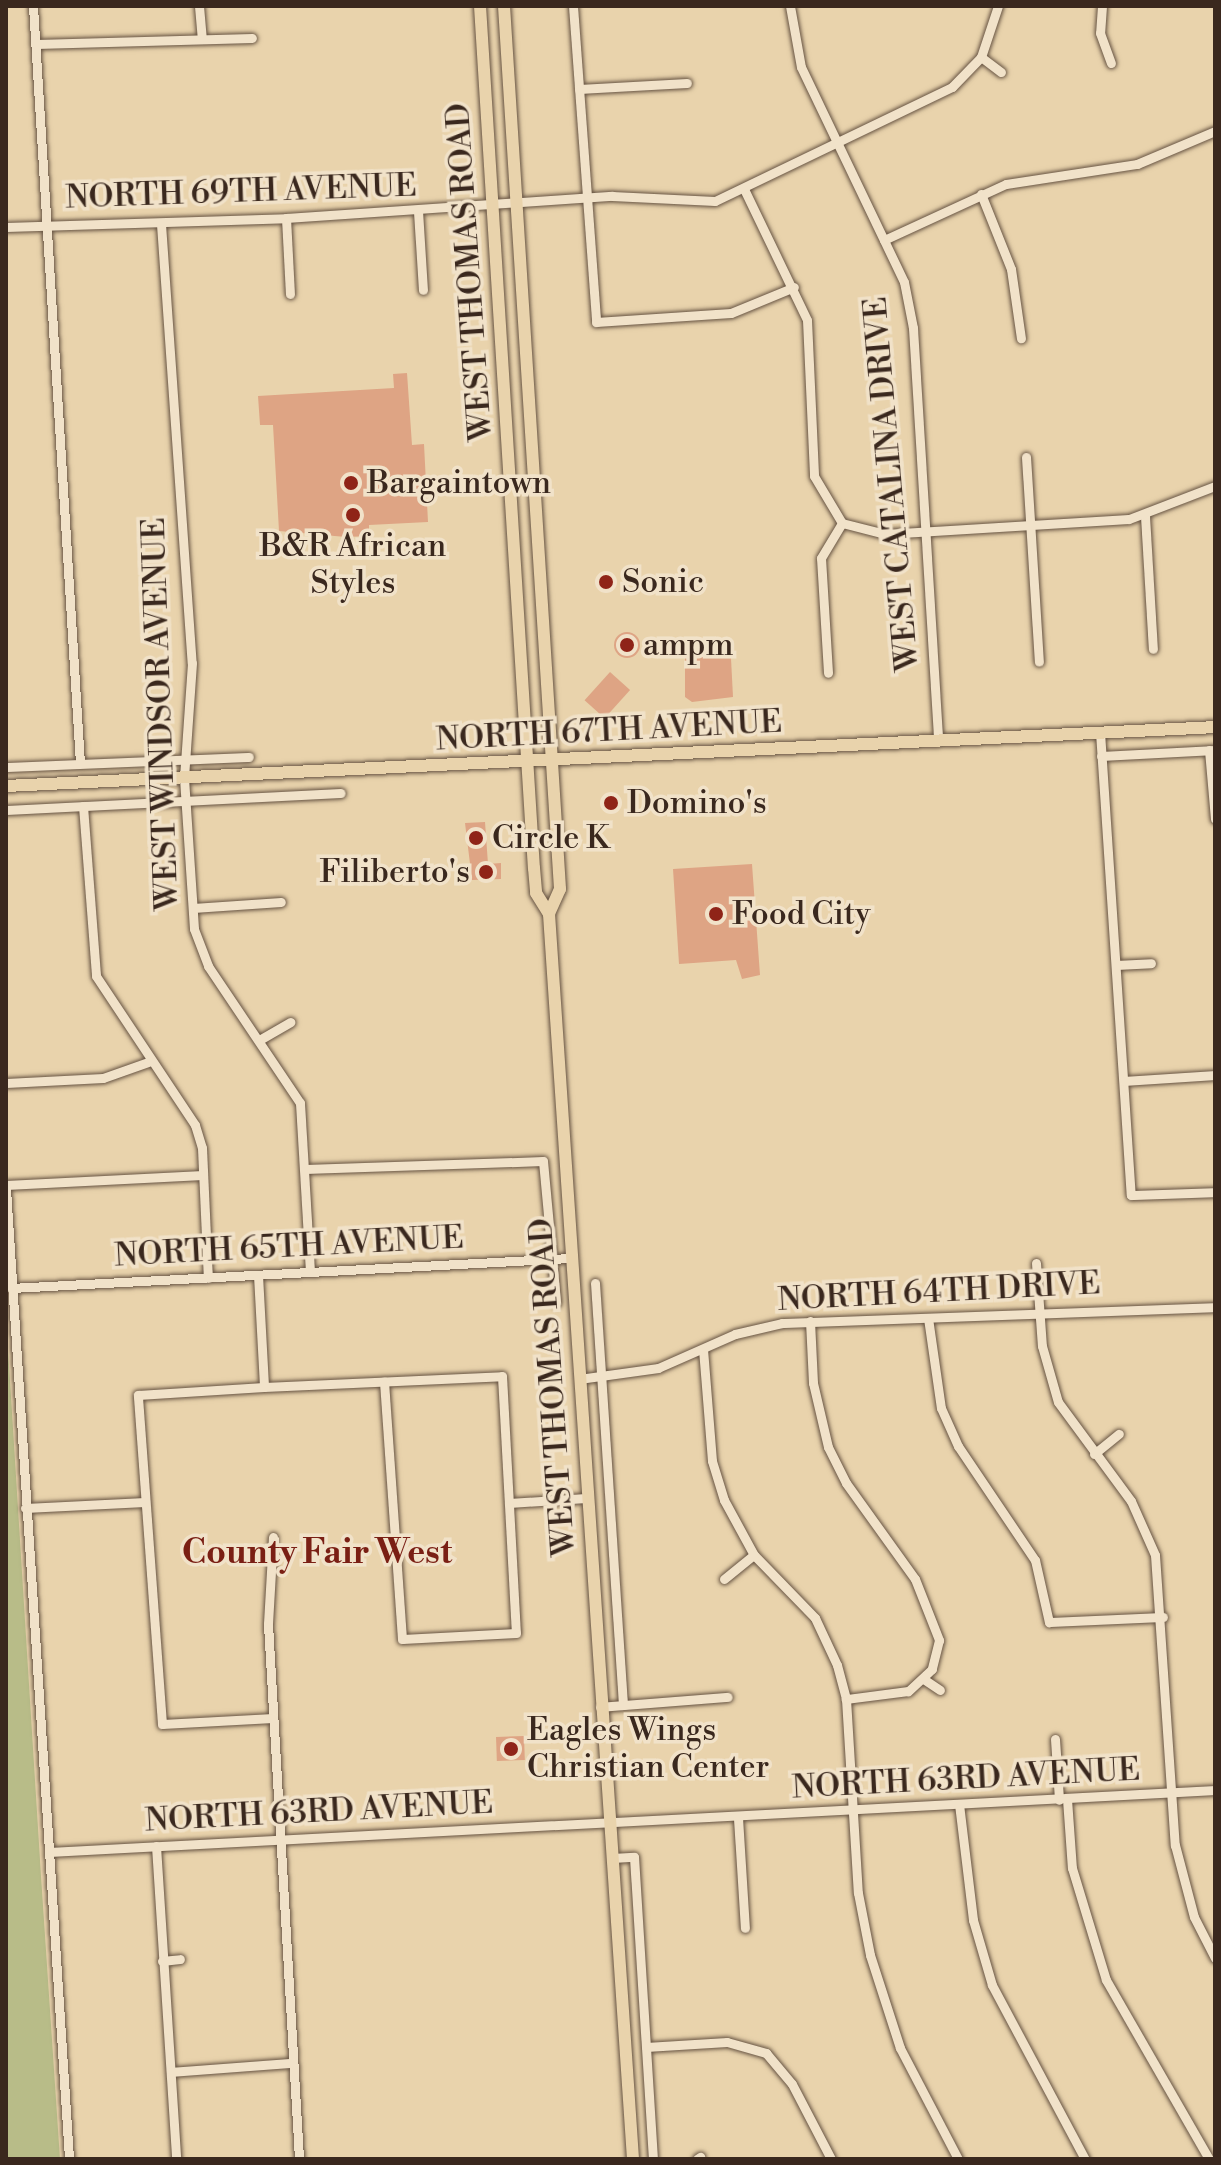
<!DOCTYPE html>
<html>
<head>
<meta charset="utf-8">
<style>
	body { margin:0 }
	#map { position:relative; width:1221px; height:2165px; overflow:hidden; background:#e9d3ac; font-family:"Libre Bodoni",serif }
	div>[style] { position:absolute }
	.green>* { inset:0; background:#b8bc88 }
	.building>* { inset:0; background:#dea484; transform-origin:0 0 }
	.round { border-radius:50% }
	.roads { filter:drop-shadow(0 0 2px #665342) drop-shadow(0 0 2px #665342) }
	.minor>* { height:9px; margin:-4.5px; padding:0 4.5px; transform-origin:4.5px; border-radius:4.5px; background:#f1e2c9 }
	.major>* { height:12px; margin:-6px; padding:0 6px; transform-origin:6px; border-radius:6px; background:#e9d3ac }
	.dots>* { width:22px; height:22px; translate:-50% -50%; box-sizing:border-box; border:4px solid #f1e2c9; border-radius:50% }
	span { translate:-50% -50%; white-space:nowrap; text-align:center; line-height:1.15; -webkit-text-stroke:7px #f1e2c9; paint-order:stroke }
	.street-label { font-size:32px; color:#3a281e }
	.poi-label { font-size:32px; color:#3a281e }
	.left { translate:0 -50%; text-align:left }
	.right { translate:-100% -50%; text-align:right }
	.neighbourhood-label { font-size:34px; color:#7a1f14; font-weight:700 }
	.frame { position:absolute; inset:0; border:8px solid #3a281e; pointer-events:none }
</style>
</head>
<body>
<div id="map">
	<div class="green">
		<i style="clip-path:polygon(6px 1317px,41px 1876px,60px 2159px,6px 2159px)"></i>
	</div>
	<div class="building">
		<i style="clip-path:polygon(407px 373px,412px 445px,424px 444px,428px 522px,369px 525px,369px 536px,346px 537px,279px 531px,273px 425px,260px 425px,258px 396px,394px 388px,393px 374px)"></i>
		<i class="round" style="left:614px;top:632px;width:26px;height:26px"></i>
		<i style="clip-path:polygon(730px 639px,733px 697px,692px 702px,685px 697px,685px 641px)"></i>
		<i style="left:610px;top:672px;width:27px;height:38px;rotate:42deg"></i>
		<i style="clip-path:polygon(485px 822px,488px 864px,501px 863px,501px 879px,472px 880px,465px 823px)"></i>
		<i style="clip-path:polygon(752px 864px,760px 975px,742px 979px,736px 960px,679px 964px,673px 869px)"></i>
		<i style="left:524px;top:1736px;width:24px;height:28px;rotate:88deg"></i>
	</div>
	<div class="roads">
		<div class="minor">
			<i style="left:33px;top:6px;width:759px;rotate:86.45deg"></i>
			<i style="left:199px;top:6px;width:33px;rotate:85deg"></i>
			<i style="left:573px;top:6px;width:317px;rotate:85.8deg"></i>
			<i style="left:596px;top:322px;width:135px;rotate:-3.8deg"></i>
			<i style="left:731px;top:313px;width:68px;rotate:-22.4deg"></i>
			<i style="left:790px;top:6px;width:62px;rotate:79.8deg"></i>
			<i style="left:801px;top:67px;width:238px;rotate:64.4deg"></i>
			<i style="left:904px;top:282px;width:47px;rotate:78.9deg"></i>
			<i style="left:913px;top:328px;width:414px;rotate:86.5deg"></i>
			<i style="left:1102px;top:6px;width:27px;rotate:94deg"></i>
			<i style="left:1100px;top:33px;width:32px;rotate:70deg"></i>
			<i style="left:36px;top:44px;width:216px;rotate:-1.6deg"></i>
			<i style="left:981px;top:57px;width:25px;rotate:37deg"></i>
			<i style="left:579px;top:89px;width:108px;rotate:-3.2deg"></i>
			<i style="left:744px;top:189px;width:145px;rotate:64.3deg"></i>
			<i style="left:807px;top:320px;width:156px;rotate:87.4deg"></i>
			<i style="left:814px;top:476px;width:55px;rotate:59.2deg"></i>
			<i style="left:842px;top:523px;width:41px;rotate:121deg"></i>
			<i style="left:821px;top:558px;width:115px;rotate:86.5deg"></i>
			<i style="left:981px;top:194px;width:81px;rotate:68.2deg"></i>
			<i style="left:1011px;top:269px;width:70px;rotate:81.8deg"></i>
			<i style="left:418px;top:211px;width:79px;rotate:86.4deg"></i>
			<i style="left:286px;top:218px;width:76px;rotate:87deg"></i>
			<i style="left:161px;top:224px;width:440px;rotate:86deg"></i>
			<i style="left:192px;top:663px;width:115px;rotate:94deg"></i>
			<i style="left:184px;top:778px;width:151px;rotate:86.2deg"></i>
			<i style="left:194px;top:929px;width:40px;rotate:69deg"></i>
			<i style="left:208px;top:966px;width:165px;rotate:56.1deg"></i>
			<i style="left:300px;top:1103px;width:169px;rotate:86.6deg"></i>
			<i style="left:6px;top:227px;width:280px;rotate:-1.8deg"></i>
			<i style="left:286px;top:218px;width:327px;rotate:-3.9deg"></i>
			<i style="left:612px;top:196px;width:103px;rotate:2.8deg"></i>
			<i style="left:715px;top:201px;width:263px;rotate:-25.7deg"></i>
			<i style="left:952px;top:87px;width:42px;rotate:-46deg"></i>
			<i style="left:981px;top:57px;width:54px;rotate:-71.6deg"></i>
			<i style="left:884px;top:240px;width:134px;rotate:-24.7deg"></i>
			<i style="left:1006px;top:184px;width:133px;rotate:-8.7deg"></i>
			<i style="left:1137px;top:164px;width:85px;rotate:-22.9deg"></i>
			<i style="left:1026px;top:457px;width:205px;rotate:86.4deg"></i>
			<i style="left:1145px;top:516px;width:133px;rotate:86.6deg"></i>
			<i style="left:842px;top:523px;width:44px;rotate:14.3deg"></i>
			<i style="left:885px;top:534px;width:244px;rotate:-3.5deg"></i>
			<i style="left:1129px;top:519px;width:92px;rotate:-21deg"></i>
			<i style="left:1100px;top:732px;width:464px;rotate:86.2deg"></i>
			<i style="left:1131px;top:1195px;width:84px;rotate:-2deg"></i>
			<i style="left:1209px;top:750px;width:69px;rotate:85deg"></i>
			<i style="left:1101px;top:756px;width:114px;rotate:-3deg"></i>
			<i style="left:6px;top:767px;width:243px;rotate:-2.4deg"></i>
			<i style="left:83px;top:806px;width:170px;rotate:85.6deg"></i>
			<i style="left:96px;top:976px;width:179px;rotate:56.4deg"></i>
			<i style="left:195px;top:1125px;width:24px;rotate:73deg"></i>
			<i style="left:202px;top:1148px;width:130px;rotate:87.4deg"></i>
			<i style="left:6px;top:810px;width:335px;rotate:-2.9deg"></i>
			<i style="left:193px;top:908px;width:88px;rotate:-3.9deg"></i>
			<i style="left:1116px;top:965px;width:35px;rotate:-3deg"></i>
			<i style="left:261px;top:1039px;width:34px;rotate:-30deg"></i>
			<i style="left:1124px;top:1081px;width:91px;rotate:-3.8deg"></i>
			<i style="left:6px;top:1083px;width:97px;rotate:-3deg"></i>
			<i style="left:103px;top:1078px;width:48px;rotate:-19.6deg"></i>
			<i style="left:305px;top:1169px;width:238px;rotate:-1.9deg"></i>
			<i style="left:543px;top:1161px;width:142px;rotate:84.7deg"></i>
			<i style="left:6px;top:1185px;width:197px;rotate:-2.9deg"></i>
			<i style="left:6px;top:1189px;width:972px;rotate:86.28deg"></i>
			<i style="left:1036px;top:1263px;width:83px;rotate:85.9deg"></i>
			<i style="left:1042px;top:1346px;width:58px;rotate:74.1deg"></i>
			<i style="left:1058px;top:1402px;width:123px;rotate:53.6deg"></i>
			<i style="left:1131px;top:1501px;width:59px;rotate:66deg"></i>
			<i style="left:1155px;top:1555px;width:291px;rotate:86.1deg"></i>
			<i style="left:1175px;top:1845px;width:74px;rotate:75.2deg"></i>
			<i style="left:1194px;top:1917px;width:46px;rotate:62.9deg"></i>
			<i style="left:258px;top:1275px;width:112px;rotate:86.9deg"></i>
			<i style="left:595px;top:1283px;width:423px;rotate:86.2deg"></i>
			<i style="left:11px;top:1288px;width:560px;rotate:-3.07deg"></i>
			<i style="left:928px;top:1318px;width:91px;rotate:81.8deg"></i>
			<i style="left:941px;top:1408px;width:42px;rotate:65.9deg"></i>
			<i style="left:958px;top:1446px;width:138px;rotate:56deg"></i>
			<i style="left:1035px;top:1560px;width:64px;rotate:77.3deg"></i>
			<i style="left:1049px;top:1622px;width:114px;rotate:-2.5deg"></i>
			<i style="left:810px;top:1321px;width:62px;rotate:87.2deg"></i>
			<i style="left:813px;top:1383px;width:66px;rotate:76.8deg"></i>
			<i style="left:828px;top:1447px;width:40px;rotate:63.4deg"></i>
			<i style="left:846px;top:1483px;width:118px;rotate:54.3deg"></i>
			<i style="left:915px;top:1579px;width:66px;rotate:68.5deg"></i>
			<i style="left:939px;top:1640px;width:30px;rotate:104deg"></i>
			<i style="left:932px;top:1669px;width:33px;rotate:137deg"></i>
			<i style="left:908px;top:1691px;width:63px;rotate:172.6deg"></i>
			<i style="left:703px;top:1349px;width:112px;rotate:85.4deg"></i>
			<i style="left:712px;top:1461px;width:41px;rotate:72.9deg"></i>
			<i style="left:724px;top:1500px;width:63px;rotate:61.4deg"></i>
			<i style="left:754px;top:1555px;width:88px;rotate:45.9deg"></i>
			<i style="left:815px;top:1618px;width:52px;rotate:64.9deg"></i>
			<i style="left:837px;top:1665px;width:35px;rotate:75deg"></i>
			<i style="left:846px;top:1699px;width:194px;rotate:86.5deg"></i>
			<i style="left:858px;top:1893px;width:63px;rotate:79deg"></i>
			<i style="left:870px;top:1955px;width:98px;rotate:72.1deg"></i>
			<i style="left:900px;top:2048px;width:125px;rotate:62.4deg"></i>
			<i style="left:579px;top:1379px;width:80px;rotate:-7.9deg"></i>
			<i style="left:658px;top:1368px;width:84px;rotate:-23.8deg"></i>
			<i style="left:735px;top:1334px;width:48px;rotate:-13.2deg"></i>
			<i style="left:782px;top:1323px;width:433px;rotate:-2.1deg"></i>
			<i style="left:1094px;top:1454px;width:32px;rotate:-39deg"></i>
			<i style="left:509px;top:1503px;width:77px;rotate:-3.7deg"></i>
			<i style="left:25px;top:1508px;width:120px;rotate:-2.9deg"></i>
			<i style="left:273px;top:1537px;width:87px;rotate:93.3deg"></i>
			<i style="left:268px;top:1624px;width:536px;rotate:86.68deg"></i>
			<i style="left:724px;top:1579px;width:38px;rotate:-39deg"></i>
			<i style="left:925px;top:1680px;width:18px;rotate:34deg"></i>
			<i style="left:600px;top:1707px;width:128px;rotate:-4.5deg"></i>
			<i style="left:273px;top:1718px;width:111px;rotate:176.9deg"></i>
			<i style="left:162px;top:1724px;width:330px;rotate:-94.2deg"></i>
			<i style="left:138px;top:1395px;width:126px;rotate:-3.6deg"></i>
			<i style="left:264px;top:1387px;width:238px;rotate:-2.6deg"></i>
			<i style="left:502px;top:1376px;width:257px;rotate:86.9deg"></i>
			<i style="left:516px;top:1633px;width:114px;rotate:177deg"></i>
			<i style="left:402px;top:1639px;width:258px;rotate:-94deg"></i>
			<i style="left:1055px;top:1739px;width:61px;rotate:86.2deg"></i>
			<i style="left:1067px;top:1799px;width:69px;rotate:85.9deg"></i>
			<i style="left:1072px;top:1868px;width:117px;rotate:73.1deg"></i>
			<i style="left:1106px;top:1980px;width:207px;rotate:60.1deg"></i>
			<i style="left:959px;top:1804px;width:117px;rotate:83.1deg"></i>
			<i style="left:973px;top:1920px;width:68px;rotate:73.7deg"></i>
			<i style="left:992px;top:1985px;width:197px;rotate:61.9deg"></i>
			<i style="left:738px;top:1818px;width:110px;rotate:86.4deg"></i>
			<i style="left:156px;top:1846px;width:314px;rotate:86.3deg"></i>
			<i style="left:49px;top:1852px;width:1168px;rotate:-3.04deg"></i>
			<i style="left:612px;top:1858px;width:22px;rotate:-3deg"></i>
			<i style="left:634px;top:1857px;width:303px;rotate:86.4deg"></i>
			<i style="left:162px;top:1961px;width:18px;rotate:-6deg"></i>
			<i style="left:646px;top:2047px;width:81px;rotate:-3.5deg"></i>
			<i style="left:727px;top:2042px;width:41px;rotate:15.8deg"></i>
			<i style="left:766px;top:2053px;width:40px;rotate:50deg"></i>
			<i style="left:792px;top:2084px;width:85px;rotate:62.5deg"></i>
			<i style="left:171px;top:2072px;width:121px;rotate:-4.3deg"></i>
			<i style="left:697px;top:2159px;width:4px;rotate:-34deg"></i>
		</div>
		<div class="major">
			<i style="left:480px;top:6px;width:864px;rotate:86.42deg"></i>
			<i style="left:534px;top:868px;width:25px;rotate:85deg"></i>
			<i style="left:536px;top:893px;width:25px;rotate:58deg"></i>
			<i style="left:549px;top:914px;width:1248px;rotate:86.14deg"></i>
			<i style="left:504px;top:6px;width:885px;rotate:86.37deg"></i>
			<i style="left:560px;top:889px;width:27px;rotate:114deg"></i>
			<i style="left:6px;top:786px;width:1210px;rotate:-2.79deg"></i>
		</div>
	</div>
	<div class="dots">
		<i style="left:351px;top:483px;background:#8f2418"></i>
		<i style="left:353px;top:515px;background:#8f2418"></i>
		<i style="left:606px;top:582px;background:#8f2418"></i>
		<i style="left:627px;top:645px;background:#8f2418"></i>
		<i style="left:611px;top:803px;background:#8f2418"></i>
		<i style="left:476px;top:838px;background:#8f2418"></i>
		<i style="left:486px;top:872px;background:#8f2418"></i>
		<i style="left:716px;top:914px;background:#8f2418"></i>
		<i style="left:511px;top:1749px;background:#8f2418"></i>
	</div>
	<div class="street-label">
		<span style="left:241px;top:192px;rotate:-2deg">NORTH 69TH AVENUE</span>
		<span style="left:470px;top:272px;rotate:-94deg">WEST THOMAS ROAD</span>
		<span style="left:892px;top:484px;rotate:-95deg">WEST CATALINA DRIVE</span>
		<span style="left:161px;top:714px;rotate:-92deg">WEST WINDSOR AVENUE</span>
		<span style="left:609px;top:731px;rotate:-3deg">NORTH 67TH AVENUE</span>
		<span style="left:289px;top:1247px;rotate:-3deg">NORTH 65TH AVENUE</span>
		<span style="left:939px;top:1292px;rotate:-3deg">NORTH 64TH DRIVE</span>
		<span style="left:553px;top:1387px;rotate:-94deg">WEST THOMAS ROAD</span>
		<span style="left:966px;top:1779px;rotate:-3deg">NORTH 63RD AVENUE</span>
		<span style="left:319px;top:1812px;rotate:-3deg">NORTH 63RD AVENUE</span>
	</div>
	<div class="poi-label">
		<span class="left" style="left:367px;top:483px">Bargaintown</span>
		<span style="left:353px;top:565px">B&amp;R African<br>Styles</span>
		<span class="left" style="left:622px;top:582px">Sonic</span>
		<span class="left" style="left:643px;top:645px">ampm</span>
		<span class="left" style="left:627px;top:803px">Domino's</span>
		<span class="left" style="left:492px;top:838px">Circle K</span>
		<span class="right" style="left:470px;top:872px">Filiberto's</span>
		<span class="left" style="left:732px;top:914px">Food City</span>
		<span class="left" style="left:527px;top:1749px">Eagles Wings<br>Christian Center</span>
	</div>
	<div class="neighbourhood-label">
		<span style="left:317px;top:1554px">County Fair West</span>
	</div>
	<div class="frame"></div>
</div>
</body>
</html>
